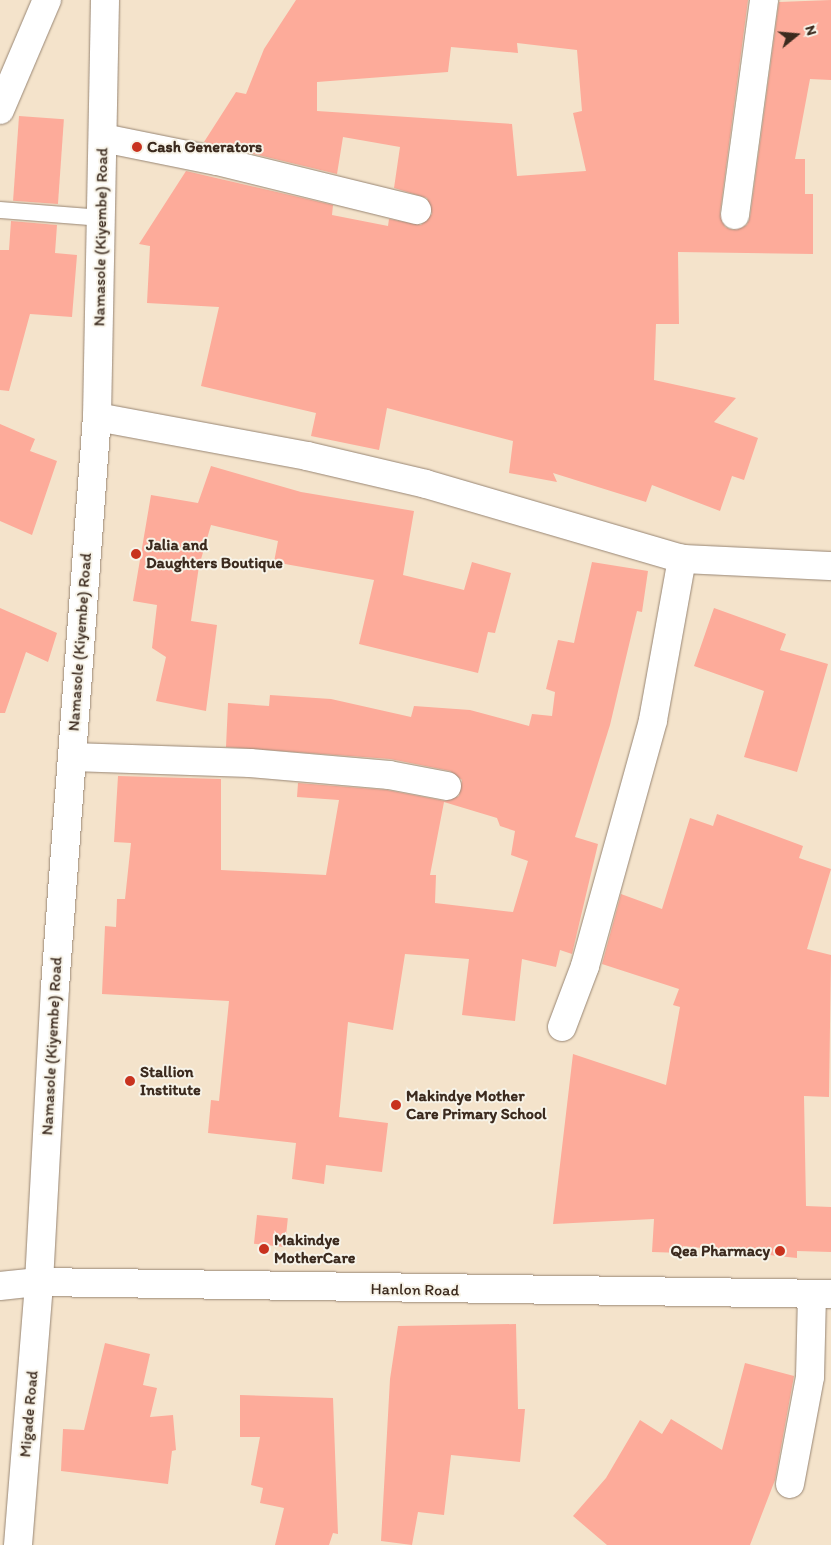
<!DOCTYPE html>
<html>
<head>
<meta charset="utf-8">
<style>
	body { margin:0 }
	#map { position:relative; width:831px; height:1545px; overflow:hidden; background:#f4e3cb; font-family:Itim,sans-serif }
	div>[style] { position:absolute }
	.building>* { inset:0; background:#fdab9a; transform-origin:0 0 }
	.roads { filter:drop-shadow(0 0 1px #988674) drop-shadow(0 0 1px #988674) }
	.lane>* { height:16px; margin:-8px; padding:0 8px; transform-origin:8px; border-radius:8px; background:#fff }
	.street>* { height:28px; margin:-14px; padding:0 14px; transform-origin:14px; border-radius:14px; background:#fff }
	.secondary>* { height:28px; margin:-14px; padding:0 14px; transform-origin:14px; border-radius:14px; background:#fff }
	.dots>* { width:14px; height:14px; translate:-50% -50%; box-sizing:border-box; border:2px solid #f7f3e8; border-radius:50% }
	span { translate:-50% -50%; white-space:nowrap; text-align:center; line-height:1.15; -webkit-text-stroke:4px #f7f3e8; paint-order:stroke }
	.poi-label { font-size:16px; color:#3b2a1e; font-weight:700 }
	.left { translate:0 -50%; text-align:left }
	.right { translate:-100% -50%; text-align:right }
	.street-label { font-size:16px; color:#3b2a1e }
	.north { position:absolute; left:771px; top:10px; width:50px; height:50px; -webkit-text-stroke:4px #f7f3e8; paint-order:stroke; rotate:73deg; font-size:14px; font-weight:700; line-height:20px; text-align:center; color:#3b2a1e }
	.north::after { content:''; display:block; margin:auto; width:18px; height:22px; background:#3b2a1e; clip-path:polygon(50% 0,100% 100%,50% 72%,0 100%) }
</style>
</head>
<body>
<div id="map">
	<div class="building">
		<i style="clip-path:polygon(evenodd,296px 0,748px 0,720px 213px,725px 227px,733px 230px,747px 225px,750px 217px,779px 2px,831px 0,831px 80px,810px 79px,795px 159px,805px 159px,805px 194px,813px 194px,813px 254px,678px 252px,679px 324px,656px 324px,654px 380px,736px 398px,714px 422px,758px 438px,744px 480px,732px 476px,720px 511px,652px 485px,646px 502px,553px 473px,557px 482px,509px 473px,513px 441px,387px 408px,379px 450px,311px 436px,316px 413px,201px 386px,219px 307px,147px 303px,150px 246px,139px 244px,186px 171px,333px 205px,332px 215px,388px 226px,389px 219px,421px 225px,432px 214px,427px 198px,394px 188px,400px 147px,343px 137px,337px 174px,204px 142px,236px 92px,246px 94px,264px 49px,296px 0,517px 43px,577px 50px,582px 111px,573px 113px,586px 171px,517px 176px,512px 124px,317px 111px,317px 82px,448px 72px,451px 47px,518px 53px,517px 43px)"></i>
		<i style="left:19px;top:116px;width:45px;height:85px;rotate:4deg"></i>
		<i style="clip-path:polygon(11px 221px,57px 225px,55px 253px,77px 255px,72px 317px,30px 314px,9px 391px,0 390px,0 250px,9px 250px)"></i>
		<i style="clip-path:polygon(0 424px,35px 439px,30px 451px,57px 461px,32px 535px,0 521px)"></i>
		<i style="clip-path:polygon(211px 466px,301px 492px,414px 511px,403px 575px,464px 590px,472px 562px,511px 573px,495px 633px,488px 632px,478px 673px,359px 644px,374px 580px,274px 562px,278px 541px,211px 525px,199px 566px,191px 621px,217px 625px,206px 711px,156px 701px,166px 657px,152px 648px,157px 605px,133px 601px,151px 495px,198px 503px)"></i>
		<i style="clip-path:polygon(evenodd,592px 562px,648px 571px,642px 612px,637px 611px,610px 725px,575px 837px,598px 844px,572px 954px,560px 950px,556px 967px,522px 959px,515px 1021px,462px 1015px,469px 959px,405px 954px,393px 1030px,348px 1022px,339px 1117px,388px 1123px,382px 1172px,326px 1165px,324px 1184px,292px 1179px,296px 1143px,208px 1133px,211px 1100px,219px 1101px,229px 1001px,102px 994px,105px 926px,116px 927px,117px 899px,125px 899px,131px 843px,114px 842px,118px 776px,221px 779px,221px 870px,326px 875px,339px 800px,297px 797px,298px 783px,387px 790px,445px 801px,459px 796px,462px 780px,450px 771px,390px 759px,226px 747px,228px 703px,269px 706px,270px 695px,331px 699px,411px 717px,414px 706px,470px 710px,529px 726px,532px 714px,552px 716px,555px 692px,546px 689px,558px 640px,574px 643px,592px 562px,444px 802px,497px 818px,500px 826px,515px 831px,511px 855px,528px 861px,513px 912px,435px 903px,436px 875px,430px 875px,444px 802px)"></i>
		<i style="clip-path:polygon(0 608px,57px 633px,48px 662px,26px 652px,5px 713px,0 713px)"></i>
		<i style="clip-path:polygon(714px 608px,786px 634px,780px 650px,828px 664px,797px 772px,744px 757px,764px 691px,694px 666px)"></i>
		<i style="clip-path:polygon(717px 814px,803px 846px,799px 858px,831px 869px,807px 949px,831px 955px,829px 1097px,804px 1096px,806px 1206px,831px 1207px,831px 1252px,797px 1251px,797px 1258px,683px 1246px,683px 1253px,652px 1252px,654px 1219px,553px 1224px,573px 1054px,666px 1085px,680px 1007px,673px 1005px,679px 989px,602px 964px,621px 894px,662px 909px,690px 818px,713px 826px)"></i>
		<i style="left:257px;top:1215px;width:31px;height:29px;rotate:6deg"></i>
		<i style="clip-path:polygon(516px 1324px,518px 1409px,525px 1409px,520px 1462px,451px 1455px,444px 1515px,418px 1512px,412px 1545px,381px 1541px,390px 1379px,398px 1326px)"></i>
		<i style="clip-path:polygon(105px 1343px,150px 1354px,143px 1385px,157px 1388px,150px 1417px,173px 1415px,176px 1450px,172px 1451px,168px 1484px,61px 1471px,63px 1429px,84px 1430px)"></i>
		<i style="clip-path:polygon(745px 1363px,794px 1376px,775px 1480px,750px 1545px,607px 1545px,573px 1516px,606px 1478px,640px 1420px,662px 1434px,671px 1419px,722px 1450px)"></i>
		<i style="clip-path:polygon(240px 1395px,333px 1398px,338px 1534px,333px 1533px,329px 1545px,275px 1545px,284px 1508px,260px 1503px,263px 1488px,251px 1485px,260px 1437px,240px 1437px)"></i>
	</div>
	<div class="roads">
		<div class="lane">
			<i style="left:0;top:210px;width:101px;rotate:4.5deg"></i>
		</div>
		<div class="street">
			<i style="left:103px;top:138px;width:116px;rotate:11.4deg"></i>
			<i style="left:217px;top:161px;width:206px;rotate:13.8deg"></i>
			<i style="left:735px;top:215px;width:217px;rotate:-82.3deg"></i>
			<i style="left:97px;top:417px;width:214px;rotate:10.5deg"></i>
			<i style="left:307px;top:456px;width:122px;rotate:13.2deg"></i>
			<i style="left:426px;top:484px;width:267px;rotate:16.3deg"></i>
			<i style="left:682px;top:559px;width:149px;rotate:2.7deg"></i>
			<i style="left:72px;top:757px;width:178px;rotate:1.9deg"></i>
			<i style="left:250px;top:763px;width:140px;rotate:4.9deg"></i>
			<i style="left:389px;top:775px;width:59px;rotate:10.7deg"></i>
			<i style="left:562px;top:1027px;width:65px;rotate:-69.3deg"></i>
			<i style="left:585px;top:966px;width:255px;rotate:-74.5deg"></i>
			<i style="left:653px;top:720px;width:164px;rotate:-79.8deg"></i>
			<i style="left:790px;top:1484px;width:109px;rotate:-79.4deg"></i>
			<i style="left:810px;top:1377px;width:83px;rotate:-88.6deg"></i>
			<i style="left:18px;top:1545px;width:264px;rotate:-85.4deg"></i>
		</div>
		<div class="secondary">
			<i style="left:0;top:110px;width:120px;rotate:-66.9deg"></i>
			<i style="left:39px;top:1282px;width:295px;rotate:-86.9deg"></i>
			<i style="left:55px;top:987px;width:572px;rotate:-85.79deg"></i>
			<i style="left:97px;top:417px;width:417px;rotate:-88.9deg"></i>
			<i style="left:0;top:1286px;width:39px;rotate:-6deg"></i>
			<i style="left:39px;top:1282px;width:792px;rotate:0.87deg"></i>
		</div>
	</div>
	<div class="dots">
		<i style="left:137px;top:147px;background:#c8321e"></i>
		<i style="left:136px;top:554px;background:#c8321e"></i>
		<i style="left:130px;top:1081px;background:#c8321e"></i>
		<i style="left:396px;top:1105px;background:#c8321e"></i>
		<i style="left:264px;top:1249px;background:#c8321e"></i>
		<i style="left:780px;top:1251px;background:#c8321e"></i>
	</div>
	<div class="poi-label">
		<span class="left" style="left:147px;top:147px">Cash Generators</span>
		<span class="left" style="left:146px;top:554px">Jalia and<br>Daughters Boutique</span>
		<span class="left" style="left:140px;top:1081px">Stallion<br>Institute</span>
		<span class="left" style="left:406px;top:1105px">Makindye Mother<br>Care Primary School</span>
		<span class="left" style="left:274px;top:1249px">Makindye<br>MotherCare</span>
		<span class="right" style="left:770px;top:1251px">Qea Pharmacy</span>
	</div>
	<div class="street-label">
		<span style="left:101px;top:237px;rotate:-89deg">Namasole (Kiyembe) Road</span>
		<span style="left:80px;top:642px;rotate:-86deg">Namasole (Kiyembe) Road</span>
		<span style="left:52px;top:1046px;rotate:-87deg">Namasole (Kiyembe) Road</span>
		<span style="left:415px;top:1290px;rotate:1deg">Hanlon Road</span>
		<span style="left:29px;top:1414px;rotate:-85deg">Migade Road</span>
	</div>
	<div class="north">N</div>
</div>
</body>
</html>
